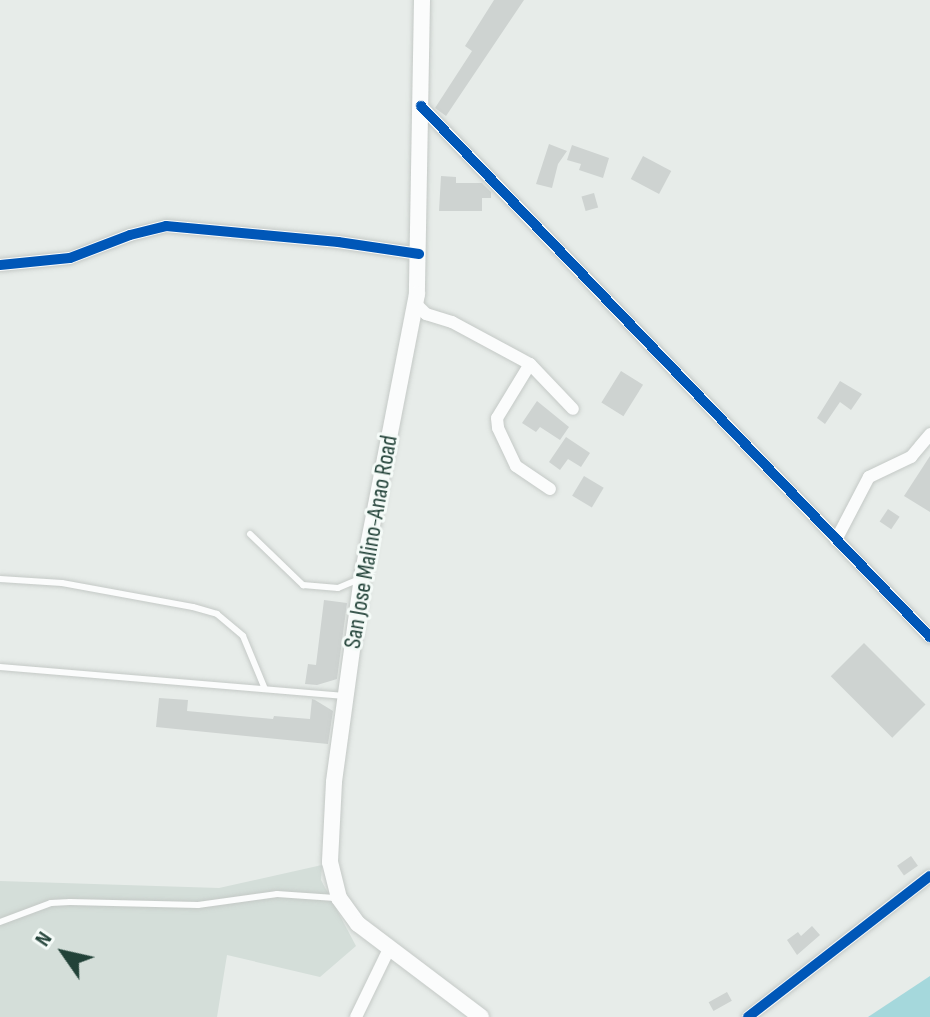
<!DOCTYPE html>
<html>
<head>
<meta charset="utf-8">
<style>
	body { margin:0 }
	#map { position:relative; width:930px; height:1017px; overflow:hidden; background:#e7ece9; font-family:"Sofia Sans Condensed",sans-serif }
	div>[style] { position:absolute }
	.built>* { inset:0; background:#d4ded9 }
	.water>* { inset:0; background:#a5d8dc }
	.building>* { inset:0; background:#ced3d1; transform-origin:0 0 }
	.roads { filter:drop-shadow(0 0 2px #c4c9c6) drop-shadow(0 0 2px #c4c9c6) }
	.service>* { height:6px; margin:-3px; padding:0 3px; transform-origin:3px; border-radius:3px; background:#fbfcfc }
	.minor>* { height:12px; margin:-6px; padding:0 6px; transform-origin:6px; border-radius:6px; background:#fbfcfc }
	.secondary>* { height:16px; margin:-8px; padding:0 8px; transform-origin:8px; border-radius:8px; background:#fbfcfc }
	.cycleway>* { height:10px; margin:-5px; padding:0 5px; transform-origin:5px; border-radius:5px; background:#0057b8 }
	span { translate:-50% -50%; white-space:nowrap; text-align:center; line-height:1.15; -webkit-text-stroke:6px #f5fbf8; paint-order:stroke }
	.street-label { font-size:24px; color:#224238 }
	.north { position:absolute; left:24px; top:913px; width:80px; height:80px; -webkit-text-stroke:6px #f5fbf8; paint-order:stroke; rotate:304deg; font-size:22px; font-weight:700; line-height:32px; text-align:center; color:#224238 }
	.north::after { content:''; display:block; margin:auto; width:28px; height:36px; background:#224238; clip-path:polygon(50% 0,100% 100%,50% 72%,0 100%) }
</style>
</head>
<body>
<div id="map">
	<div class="built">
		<i style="clip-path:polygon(322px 865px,321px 880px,356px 946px,320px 977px,227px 955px,217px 1017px,0 1017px,0 881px,219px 888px)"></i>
	</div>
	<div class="water">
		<i style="clip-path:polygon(930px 976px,930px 1017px,868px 1017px)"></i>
	</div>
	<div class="building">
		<i style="clip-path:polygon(494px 0,524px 0,446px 116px,435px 108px,472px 51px,465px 46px)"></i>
		<i style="clip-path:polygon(549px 144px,567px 151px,558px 164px,552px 188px,536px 184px)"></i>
		<i style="clip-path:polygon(572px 145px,609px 158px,603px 178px,579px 170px,581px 164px,567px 160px)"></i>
		<i style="left:643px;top:156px;width:32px;height:26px;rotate:28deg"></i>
		<i style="clip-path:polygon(441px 176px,456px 177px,456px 183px,482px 183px,491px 192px,491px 198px,482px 198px,482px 211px,439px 211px)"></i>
		<i style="left:594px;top:193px;width:15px;height:13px;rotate:74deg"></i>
		<i style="left:621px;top:371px;width:26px;height:37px;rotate:32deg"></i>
		<i style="clip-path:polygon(840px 381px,862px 394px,851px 410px,840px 402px,825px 424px,817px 418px)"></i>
		<i style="clip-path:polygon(537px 401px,569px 427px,560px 440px,540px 427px,536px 432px,522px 423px)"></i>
		<i style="clip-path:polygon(566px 437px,590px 453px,581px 467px,568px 459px,560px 470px,549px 462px)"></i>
		<i style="clip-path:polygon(930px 456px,930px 512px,904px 496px)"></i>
		<i style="left:584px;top:476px;width:23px;height:23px;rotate:31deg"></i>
		<i style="left:888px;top:509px;width:14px;height:15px;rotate:34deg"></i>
		<i style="clip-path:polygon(324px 600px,347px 603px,337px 679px,317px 685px,305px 684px,308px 664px,316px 665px)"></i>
		<i style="left:864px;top:643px;width:87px;height:47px;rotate:45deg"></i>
		<i style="clip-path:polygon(159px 698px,188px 700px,187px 711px,273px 719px,274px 716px,310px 719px,312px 699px,315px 700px,333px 711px,328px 744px,156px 727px)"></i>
		<i style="left:911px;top:856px;width:12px;height:17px;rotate:55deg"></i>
		<i style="clip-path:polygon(812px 926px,820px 935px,797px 955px,787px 940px,798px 932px,801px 936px)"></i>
		<i style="left:727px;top:992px;width:10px;height:21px;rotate:61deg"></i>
	</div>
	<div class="roads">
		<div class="service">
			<i style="left:250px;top:534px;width:74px;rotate:43.9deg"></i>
			<i style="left:303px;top:585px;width:35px;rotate:5deg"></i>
			<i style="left:338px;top:588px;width:23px;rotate:-23deg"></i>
			<i style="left:0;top:579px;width:62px;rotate:3.7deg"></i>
			<i style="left:62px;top:583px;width:133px;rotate:10.4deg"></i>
			<i style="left:193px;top:607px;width:25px;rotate:16deg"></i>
			<i style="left:217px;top:614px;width:34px;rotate:40deg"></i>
			<i style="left:243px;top:636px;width:57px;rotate:67.5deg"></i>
			<i style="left:0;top:667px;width:343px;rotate:4.8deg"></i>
			<i style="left:0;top:922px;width:54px;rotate:-20.4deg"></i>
			<i style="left:51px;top:903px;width:19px;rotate:-3deg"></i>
			<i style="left:70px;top:902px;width:128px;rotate:1.3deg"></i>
			<i style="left:198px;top:905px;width:80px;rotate:-7.9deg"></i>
			<i style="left:277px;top:894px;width:58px;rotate:3.9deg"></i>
		</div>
		<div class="minor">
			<i style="left:421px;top:106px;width:736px;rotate:46.21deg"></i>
			<i style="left:0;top:265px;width:70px;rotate:-5.7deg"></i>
			<i style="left:70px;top:258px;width:64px;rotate:-21deg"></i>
			<i style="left:130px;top:235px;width:37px;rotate:-14deg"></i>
			<i style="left:166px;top:226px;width:173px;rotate:5.3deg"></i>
			<i style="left:338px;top:242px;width:82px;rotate:8.4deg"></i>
			<i style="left:415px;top:303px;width:16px;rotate:45deg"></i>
			<i style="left:426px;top:314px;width:27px;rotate:17deg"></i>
			<i style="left:452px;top:322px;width:89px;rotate:28.3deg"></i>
			<i style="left:530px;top:364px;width:63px;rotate:121.4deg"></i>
			<i style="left:497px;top:418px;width:10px;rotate:84deg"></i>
			<i style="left:498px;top:428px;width:42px;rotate:64.7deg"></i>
			<i style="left:516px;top:466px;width:41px;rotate:34.1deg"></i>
			<i style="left:530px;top:364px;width:62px;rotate:46.3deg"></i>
			<i style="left:836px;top:540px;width:71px;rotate:-62.4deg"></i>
			<i style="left:869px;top:477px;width:47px;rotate:-25.5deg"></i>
			<i style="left:911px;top:457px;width:30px;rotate:-50deg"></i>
			<i style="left:356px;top:1017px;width:76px;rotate:-64.1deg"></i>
			<i style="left:748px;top:1017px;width:230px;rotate:-37.8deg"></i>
		</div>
		<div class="secondary">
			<i style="left:422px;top:0;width:294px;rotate:91deg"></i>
			<i style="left:417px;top:294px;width:288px;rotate:101deg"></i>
			<i style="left:362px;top:577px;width:207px;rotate:97.8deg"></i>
			<i style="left:334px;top:782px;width:80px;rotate:92.9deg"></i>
			<i style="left:330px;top:862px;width:37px;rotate:76deg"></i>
			<i style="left:339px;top:898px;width:32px;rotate:54deg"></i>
			<i style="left:358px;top:924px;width:154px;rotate:37.1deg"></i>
		</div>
	</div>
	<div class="cycleway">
		<i style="left:421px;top:106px;width:736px;rotate:46.21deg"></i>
		<i style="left:0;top:265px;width:70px;rotate:-5.7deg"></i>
		<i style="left:70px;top:258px;width:64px;rotate:-21deg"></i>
		<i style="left:130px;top:235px;width:37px;rotate:-14deg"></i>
		<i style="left:166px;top:226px;width:173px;rotate:5.3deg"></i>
		<i style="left:338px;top:242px;width:82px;rotate:8.4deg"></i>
		<i style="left:748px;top:1017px;width:230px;rotate:-37.8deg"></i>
	</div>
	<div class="street-label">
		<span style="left:371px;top:542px;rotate:-80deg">San Jose Malino-Anao Road</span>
	</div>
	<div class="north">N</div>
</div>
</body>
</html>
